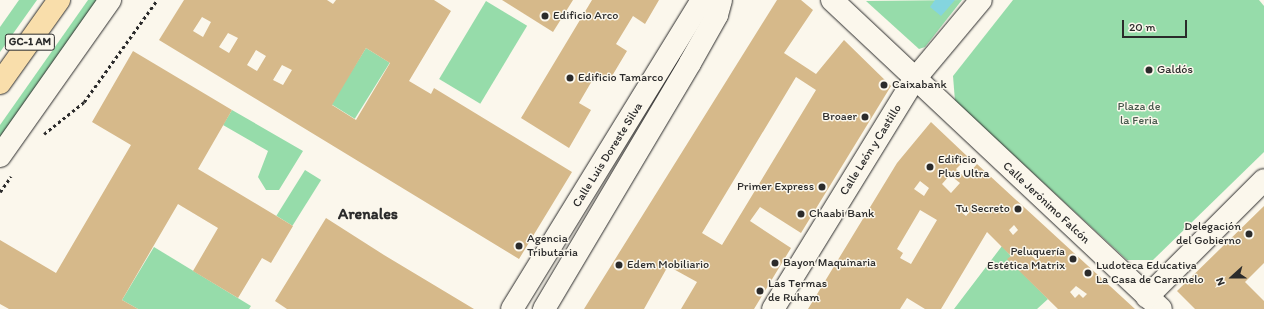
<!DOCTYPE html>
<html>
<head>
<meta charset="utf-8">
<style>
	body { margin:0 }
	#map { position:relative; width:1264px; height:309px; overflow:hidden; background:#fbf7ec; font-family:Itim,sans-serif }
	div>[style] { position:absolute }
	.green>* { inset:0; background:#96dcaa; transform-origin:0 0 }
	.water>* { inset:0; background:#84d5df }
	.building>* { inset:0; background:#d6b98a }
	.path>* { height:2.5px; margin-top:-1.25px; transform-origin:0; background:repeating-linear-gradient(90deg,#2b2b2b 0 3px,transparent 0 6px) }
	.roads { filter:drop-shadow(0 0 1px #2b2b2b) drop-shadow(0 0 1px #2b2b2b) }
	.minor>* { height:22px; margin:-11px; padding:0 11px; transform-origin:11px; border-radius:11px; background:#fbf7ec }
	.highway>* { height:22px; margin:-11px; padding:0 11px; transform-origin:11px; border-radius:11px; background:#f9deab }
	.dots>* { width:11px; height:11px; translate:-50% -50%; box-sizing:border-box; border:2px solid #fbf7ec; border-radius:50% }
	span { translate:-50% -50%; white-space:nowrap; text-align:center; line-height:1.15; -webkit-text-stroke:3px #fbf7ec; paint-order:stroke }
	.shield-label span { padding:1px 3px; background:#fbf7ec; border:1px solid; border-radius:3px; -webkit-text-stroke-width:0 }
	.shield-label { font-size:11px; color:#2b2b2b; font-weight:700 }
	.poi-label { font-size:12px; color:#2b2b2b }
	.left { translate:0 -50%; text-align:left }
	.right { translate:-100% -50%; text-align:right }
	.park-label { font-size:12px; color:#46574b }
	.street-label { font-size:12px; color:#2b2b2b }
	.district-label { font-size:16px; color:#2b2b2b; font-weight:700 }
	.north { position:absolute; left:1212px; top:257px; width:40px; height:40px; -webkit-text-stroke:3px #fbf7ec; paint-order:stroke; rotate:249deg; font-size:11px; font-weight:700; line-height:16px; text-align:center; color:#2b2b2b }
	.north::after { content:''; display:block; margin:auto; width:14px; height:18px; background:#2b2b2b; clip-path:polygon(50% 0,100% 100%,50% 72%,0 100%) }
	.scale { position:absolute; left:1122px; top:20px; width:65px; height:18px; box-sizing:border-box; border:2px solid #2b2b2b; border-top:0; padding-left:5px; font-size:12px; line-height:14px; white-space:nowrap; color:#2b2b2b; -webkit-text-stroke:3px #fbf7ec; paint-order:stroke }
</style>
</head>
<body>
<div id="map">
	<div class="green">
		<i style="clip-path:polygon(19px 0,37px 0,0 52px,0 27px)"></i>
		<i style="clip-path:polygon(88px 0,100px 0,0 141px,0 125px)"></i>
		<i style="clip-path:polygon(962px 0,925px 47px,919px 49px,866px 1px)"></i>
		<i style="clip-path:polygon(1013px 0,1259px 0,1264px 6px,1264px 152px,1153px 260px,1127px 260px,955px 101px,953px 76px)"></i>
		<i style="left:486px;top:1px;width:48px;height:91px;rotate:31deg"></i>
		<i style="left:366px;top:48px;width:28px;height:66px;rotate:32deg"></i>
		<i style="clip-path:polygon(232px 110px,303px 151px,279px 190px,266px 190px,258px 177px,268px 151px,223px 125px)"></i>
		<i style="left:305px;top:170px;width:19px;height:54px;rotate:32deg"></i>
		<i style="clip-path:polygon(1002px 246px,1011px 256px,1008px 259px,1048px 299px,1037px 309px,954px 309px)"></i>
		<i style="clip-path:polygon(154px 247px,251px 306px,249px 309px,138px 309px,122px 300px)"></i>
	</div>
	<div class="water">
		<i style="clip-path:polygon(935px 0,955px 0,941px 16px,930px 7px)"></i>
	</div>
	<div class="building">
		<i style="clip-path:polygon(evenodd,184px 0,327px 0,333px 4px,336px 0,434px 0,451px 11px,409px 81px,431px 94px,434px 88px,572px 172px,519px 259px,159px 40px,184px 0,202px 17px,211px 22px,203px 37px,193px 31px,202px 17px,184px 0,228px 33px,238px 38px,229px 53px,219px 47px,228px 33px,184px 0,366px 48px,390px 63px,356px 120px,332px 105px,366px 48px,184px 0,256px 50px,266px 56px,257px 71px,247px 65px,256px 50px,184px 0,282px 65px,292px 70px,283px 85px,273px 80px,282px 65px)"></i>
		<i style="clip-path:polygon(502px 0,573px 0,553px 32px)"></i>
		<i style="clip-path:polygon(592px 0,659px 0,645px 24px,633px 16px,616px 44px,627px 51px,609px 81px,596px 74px,579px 103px,591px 110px,569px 148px,521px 118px)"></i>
		<i style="clip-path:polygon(evenodd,777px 0,801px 0,813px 10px,784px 53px,816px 74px,844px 40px,891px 86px,801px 233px,760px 207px,750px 221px,791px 248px,754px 309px,681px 309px,697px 282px,668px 266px,644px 309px,584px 309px,777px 0,796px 77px,816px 90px,722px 245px,702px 233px,796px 77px)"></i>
		<i style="clip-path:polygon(133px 51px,232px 110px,198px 169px,293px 226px,271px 263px,262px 258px,238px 298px,193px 271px,218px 228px,178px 204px,122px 300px,138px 309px,9px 309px,0 304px,0 240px,56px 273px,131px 145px,92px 122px)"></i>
		<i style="clip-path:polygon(evenodd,931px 122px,968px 157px,956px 169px,965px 178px,977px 164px,1135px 309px,1058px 309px,1007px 259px,1011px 256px,987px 232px,941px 309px,925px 309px,907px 298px,900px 309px,808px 309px,897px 163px,931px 122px,950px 175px,960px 183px,951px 193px,942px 184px,950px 175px,931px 122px,920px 181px,929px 188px,924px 196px,914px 189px,920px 181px,931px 122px,966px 206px,970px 211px,966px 216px,961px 212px,966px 206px,931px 122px,920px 210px,937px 220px,911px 264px,900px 258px,903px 253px,897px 249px,920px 210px,931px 122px,1014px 225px,1018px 230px,1013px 235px,1009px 230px,1014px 225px,931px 122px,1036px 250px,1041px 255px,1036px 260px,1031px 255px,1036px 250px,931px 122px,1076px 286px,1087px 294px,1083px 298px,1079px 294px,1075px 298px,1070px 292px,1076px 286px)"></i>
		<i style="clip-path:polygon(1264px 206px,1264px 263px,1245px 282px,1264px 301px,1264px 309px,1195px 309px,1177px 291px)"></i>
		<i style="clip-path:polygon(326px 218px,384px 255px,474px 309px,287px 309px,275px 301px)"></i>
	</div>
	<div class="path">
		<i style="left:44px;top:134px;width:51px;rotate:-38.7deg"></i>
		<i style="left:84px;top:102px;width:125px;rotate:-54.4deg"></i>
		<i style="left:0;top:192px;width:19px;rotate:-55deg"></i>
	</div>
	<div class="roads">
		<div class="minor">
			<i style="left:832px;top:0;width:451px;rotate:43.2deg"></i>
			<i style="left:0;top:156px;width:191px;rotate:-54.8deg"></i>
			<i style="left:1147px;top:297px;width:165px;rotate:-45deg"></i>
			<i style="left:512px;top:309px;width:363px;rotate:-58.4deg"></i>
			<i style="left:544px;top:309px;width:286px;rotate:-59.3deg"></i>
			<i style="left:690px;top:63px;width:55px;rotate:-60.6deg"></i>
			<i style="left:717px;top:15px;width:16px;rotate:-75deg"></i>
			<i style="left:773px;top:309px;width:269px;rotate:-58.4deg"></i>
			<i style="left:914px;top:80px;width:104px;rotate:-50.1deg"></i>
		</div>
		<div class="highway">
			<i style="left:0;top:83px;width:102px;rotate:-54.6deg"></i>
		</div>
	</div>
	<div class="dots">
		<i style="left:545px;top:16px;background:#2b2b2b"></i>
		<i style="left:1149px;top:70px;background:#2b2b2b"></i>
		<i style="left:570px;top:78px;background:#2b2b2b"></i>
		<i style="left:884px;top:85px;background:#2b2b2b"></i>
		<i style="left:865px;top:117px;background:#2b2b2b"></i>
		<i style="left:930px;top:167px;background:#2b2b2b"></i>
		<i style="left:822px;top:187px;background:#2b2b2b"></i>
		<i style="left:1018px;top:209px;background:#2b2b2b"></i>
		<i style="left:801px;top:214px;background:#2b2b2b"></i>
		<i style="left:1249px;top:234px;background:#2b2b2b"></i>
		<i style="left:519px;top:246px;background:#2b2b2b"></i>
		<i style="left:1073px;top:259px;background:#2b2b2b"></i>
		<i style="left:775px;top:263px;background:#2b2b2b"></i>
		<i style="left:619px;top:265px;background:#2b2b2b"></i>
		<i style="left:1088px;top:273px;background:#2b2b2b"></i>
		<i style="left:760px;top:291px;background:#2b2b2b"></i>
	</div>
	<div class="shield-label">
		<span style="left:30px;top:42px">GC-1 AM</span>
	</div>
	<div class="poi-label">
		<span class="left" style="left:553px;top:16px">Edificio Arco</span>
		<span class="left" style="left:1157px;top:70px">Galdós</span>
		<span class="left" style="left:578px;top:78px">Edificio Tamarco</span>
		<span class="left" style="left:892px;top:85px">Caixabank</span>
		<span class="right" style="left:857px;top:117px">Broaer</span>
		<span class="left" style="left:938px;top:167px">Edificio<br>Plus Ultra</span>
		<span class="right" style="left:814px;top:187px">Primer Express</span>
		<span class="right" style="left:1010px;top:209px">Tu Secreto</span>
		<span class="left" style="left:809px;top:214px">Chaabi Bank</span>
		<span class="right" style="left:1241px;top:234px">Delegación<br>del Gobierno</span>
		<span class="left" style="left:527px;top:246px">Agencia<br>Tributaria</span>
		<span class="right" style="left:1065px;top:259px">Peluquería<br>Estética Matrix</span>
		<span class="left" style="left:783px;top:263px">Bayon Maquinaria</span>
		<span class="left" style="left:627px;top:265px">Edem Mobiliario</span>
		<span class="left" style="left:1096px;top:273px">Ludoteca Educativa<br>La Casa de Caramelo</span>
		<span class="left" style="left:768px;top:291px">Las Termas<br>de Ruham</span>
	</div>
	<div class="park-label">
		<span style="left:1139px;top:114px">Plaza de<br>la Feria</span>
	</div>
	<div class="street-label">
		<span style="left:871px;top:150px;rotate:-58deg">Calle León y Castillo</span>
		<span style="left:608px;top:155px;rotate:-58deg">Calle Luis Doreste Silva</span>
		<span style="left:1046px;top:203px;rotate:43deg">Calle Jerónimo Falcón</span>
	</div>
	<div class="district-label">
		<span style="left:368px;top:214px">Arenales</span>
	</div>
	<div class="north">N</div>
	<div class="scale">20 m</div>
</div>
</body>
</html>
